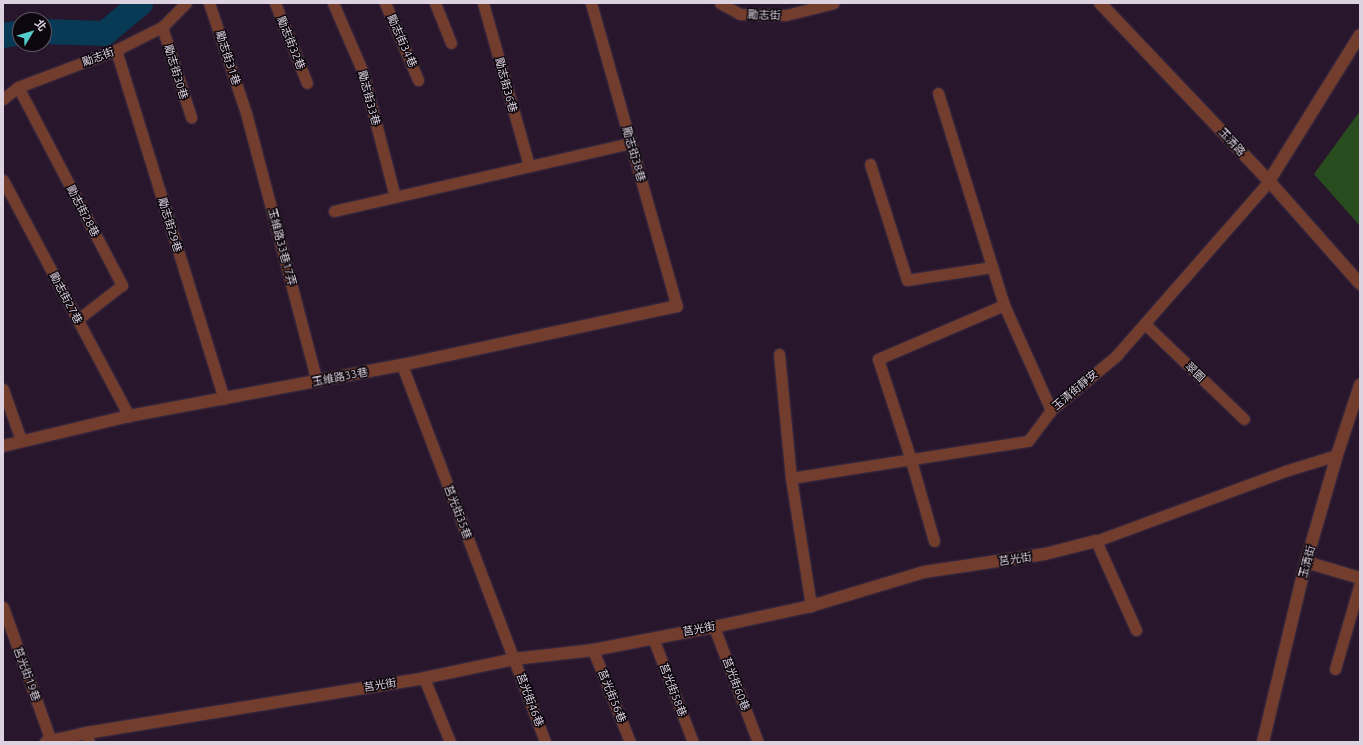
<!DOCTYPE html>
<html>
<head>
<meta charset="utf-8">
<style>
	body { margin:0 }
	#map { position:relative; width:1363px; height:745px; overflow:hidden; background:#28162c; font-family:Ubuntu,"Noto Sans TC",sans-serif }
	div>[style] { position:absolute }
	.green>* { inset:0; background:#284c1e }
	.canal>* { height:25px; margin:-12.5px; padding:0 12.5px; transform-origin:12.5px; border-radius:12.5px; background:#083a55 }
	.roads { filter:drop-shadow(0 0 1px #413045) drop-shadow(0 0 1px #413045) }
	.service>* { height:11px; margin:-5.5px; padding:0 5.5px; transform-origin:5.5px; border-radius:5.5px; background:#723d2d }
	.minor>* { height:12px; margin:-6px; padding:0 6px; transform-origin:6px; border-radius:6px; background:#723d2d }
	.tertiary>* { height:12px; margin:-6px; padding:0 6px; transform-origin:6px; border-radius:6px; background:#723d2d }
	span { translate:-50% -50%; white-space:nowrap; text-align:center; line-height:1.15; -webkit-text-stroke:3px #0c060e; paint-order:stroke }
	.street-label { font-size:11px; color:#ddd2e0 }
	.frame { position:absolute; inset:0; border:4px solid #ddd2e0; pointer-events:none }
	.north { position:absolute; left:12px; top:12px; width:40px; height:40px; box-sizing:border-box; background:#0c060e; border:1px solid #605862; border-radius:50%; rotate:52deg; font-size:11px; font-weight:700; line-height:16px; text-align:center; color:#ddd2e0 }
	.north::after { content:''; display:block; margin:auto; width:14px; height:18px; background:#53cdc9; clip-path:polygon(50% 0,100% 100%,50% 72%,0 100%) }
</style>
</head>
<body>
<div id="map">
	<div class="green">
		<i style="clip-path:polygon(1360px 111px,1360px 226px,1314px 174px)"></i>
	</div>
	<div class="canal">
		<i style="left:44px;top:31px;width:60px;rotate:1.9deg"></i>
		<i style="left:104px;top:33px;width:47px;rotate:-39.8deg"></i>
		<i style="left:3px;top:35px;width:17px;rotate:-10deg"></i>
	</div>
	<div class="roads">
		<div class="service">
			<i style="left:209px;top:3px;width:116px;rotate:71.4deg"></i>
			<i style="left:246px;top:113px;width:277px;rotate:75.2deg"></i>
			<i style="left:275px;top:3px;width:86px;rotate:68.2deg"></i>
			<i style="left:333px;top:3px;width:73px;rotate:66.6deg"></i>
			<i style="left:362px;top:70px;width:131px;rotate:75.4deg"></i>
			<i style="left:385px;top:3px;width:84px;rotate:66.8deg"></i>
			<i style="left:435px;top:3px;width:43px;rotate:68.2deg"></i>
			<i style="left:483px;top:3px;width:169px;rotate:74.2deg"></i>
			<i style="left:591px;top:3px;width:315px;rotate:74.2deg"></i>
			<i style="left:720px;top:3px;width:23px;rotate:29deg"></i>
			<i style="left:740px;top:14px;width:46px;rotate:1.2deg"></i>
			<i style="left:786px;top:15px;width:49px;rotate:-14deg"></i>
			<i style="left:162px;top:27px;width:95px;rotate:72.1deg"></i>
			<i style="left:116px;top:50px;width:365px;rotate:72.8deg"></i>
			<i style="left:18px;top:87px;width:224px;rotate:62.3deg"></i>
			<i style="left:122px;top:285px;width:57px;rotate:142.1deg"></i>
			<i style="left:938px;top:93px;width:222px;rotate:72.7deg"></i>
			<i style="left:1004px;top:305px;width:115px;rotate:65.9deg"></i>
			<i style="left:3px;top:99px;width:19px;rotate:-39deg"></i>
			<i style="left:18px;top:87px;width:105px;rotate:-20.7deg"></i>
			<i style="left:116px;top:50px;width:51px;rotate:-26.6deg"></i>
			<i style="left:162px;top:27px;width:34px;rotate:-45deg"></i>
			<i style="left:870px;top:164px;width:122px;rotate:72.3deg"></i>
			<i style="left:907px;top:280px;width:86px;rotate:-8.7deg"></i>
			<i style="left:3px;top:180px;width:268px;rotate:61.9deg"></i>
			<i style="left:334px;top:211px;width:305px;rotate:-12.9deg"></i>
			<i style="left:1145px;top:324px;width:137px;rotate:43.8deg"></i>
			<i style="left:779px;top:354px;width:125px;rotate:84.5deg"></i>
			<i style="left:791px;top:478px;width:130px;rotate:81.1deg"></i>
			<i style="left:402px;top:365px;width:403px;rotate:69.2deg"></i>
			<i style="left:3px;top:389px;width:54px;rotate:70.6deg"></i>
			<i style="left:791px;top:478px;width:240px;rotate:-8.9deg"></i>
			<i style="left:1028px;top:441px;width:39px;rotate:-53deg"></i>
			<i style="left:1051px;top:410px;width:85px;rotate:-39.7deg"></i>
			<i style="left:1116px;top:356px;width:232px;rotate:-48.8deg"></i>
			<i style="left:934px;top:541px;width:84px;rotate:-105.9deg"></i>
			<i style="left:911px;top:460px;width:106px;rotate:-108.1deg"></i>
			<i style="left:878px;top:359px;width:137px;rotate:-23.2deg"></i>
			<i style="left:3px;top:607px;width:142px;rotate:70.3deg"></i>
			<i style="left:714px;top:627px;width:123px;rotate:69.1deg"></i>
			<i style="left:1136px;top:630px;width:98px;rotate:-114.2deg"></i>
			<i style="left:1096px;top:541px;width:202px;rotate:-20.3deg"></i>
			<i style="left:1285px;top:471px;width:54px;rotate:-17.1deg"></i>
			<i style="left:653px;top:638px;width:111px;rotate:69deg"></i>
			<i style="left:593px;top:650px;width:99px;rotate:68.1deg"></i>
			<i style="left:1335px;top:669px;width:90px;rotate:-73.8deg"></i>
			<i style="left:424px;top:678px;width:69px;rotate:67.9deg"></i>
			<i style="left:86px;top:733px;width:9px;rotate:72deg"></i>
		</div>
		<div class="minor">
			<i style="left:1269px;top:181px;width:172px;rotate:-58.1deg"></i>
			<i style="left:3px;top:446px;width:130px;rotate:-13.4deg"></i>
			<i style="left:129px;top:416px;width:278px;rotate:-10.6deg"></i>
			<i style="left:402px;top:365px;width:281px;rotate:-12.1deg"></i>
			<i style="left:1306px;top:562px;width:56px;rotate:16.5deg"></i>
			<i style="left:46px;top:742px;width:41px;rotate:-12.7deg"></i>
			<i style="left:86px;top:733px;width:342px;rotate:-9.2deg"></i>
			<i style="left:424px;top:678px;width:92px;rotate:-11.9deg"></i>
			<i style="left:514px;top:659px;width:80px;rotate:-6.5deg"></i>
			<i style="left:593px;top:650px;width:123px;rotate:-10.8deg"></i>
			<i style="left:714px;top:627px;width:99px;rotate:-12.2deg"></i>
			<i style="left:811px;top:606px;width:118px;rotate:-16.7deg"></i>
			<i style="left:924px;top:572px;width:122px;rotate:-8.5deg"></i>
			<i style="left:1045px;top:554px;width:53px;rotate:-14.3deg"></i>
			<i style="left:1263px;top:742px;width:185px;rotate:-76.6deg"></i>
			<i style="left:1306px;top:562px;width:111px;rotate:-73.8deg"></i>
			<i style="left:1337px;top:455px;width:74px;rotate:-71.8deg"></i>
		</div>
		<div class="tertiary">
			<i style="left:1100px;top:3px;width:245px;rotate:46.5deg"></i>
			<i style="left:1269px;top:181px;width:137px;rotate:48.5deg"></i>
		</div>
	</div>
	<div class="street-label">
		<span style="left:764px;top:15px;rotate:2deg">勵志街</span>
		<span style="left:402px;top:41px;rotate:66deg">勵志街34巷</span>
		<span style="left:291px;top:43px;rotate:68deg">勵志街32巷</span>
		<span style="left:98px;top:57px;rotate:-21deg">勵志街</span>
		<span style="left:228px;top:58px;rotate:72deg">勵志街31巷</span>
		<span style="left:176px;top:72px;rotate:73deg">勵志街30巷</span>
		<span style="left:506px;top:85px;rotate:75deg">勵志街36巷</span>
		<span style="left:369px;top:98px;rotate:75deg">勵志街33巷</span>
		<span style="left:1232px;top:142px;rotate:47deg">玉清路</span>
		<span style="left:634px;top:154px;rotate:74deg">勵志街38巷</span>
		<span style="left:83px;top:211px;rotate:62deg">勵志街28巷</span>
		<span style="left:170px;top:225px;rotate:73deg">勵志街29巷</span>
		<span style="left:282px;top:247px;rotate:75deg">玉維路33巷17弄</span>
		<span style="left:66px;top:298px;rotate:62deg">勵志街27巷</span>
		<span style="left:1195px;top:372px;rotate:44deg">翠園</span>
		<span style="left:340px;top:377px;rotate:-11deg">玉維路33巷</span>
		<span style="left:1075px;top:390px;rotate:-40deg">玉清街靜安</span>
		<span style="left:458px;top:512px;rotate:69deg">莒光街35巷</span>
		<span style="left:1015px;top:559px;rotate:-8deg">莒光街</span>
		<span style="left:1307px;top:562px;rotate:-75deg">玉清街</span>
		<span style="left:699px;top:629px;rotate:-11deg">莒光街</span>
		<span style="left:27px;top:674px;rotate:70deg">莒光街19巷</span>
		<span style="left:736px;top:684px;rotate:69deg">莒光街60巷</span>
		<span style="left:380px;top:685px;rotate:-9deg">莒光街</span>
		<span style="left:673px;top:690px;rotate:69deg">莒光街58巷</span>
		<span style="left:612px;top:696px;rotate:68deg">莒光街56巷</span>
		<span style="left:530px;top:700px;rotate:69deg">莒光街46巷</span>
	</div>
	<div class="frame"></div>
	<div class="north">北</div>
</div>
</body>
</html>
